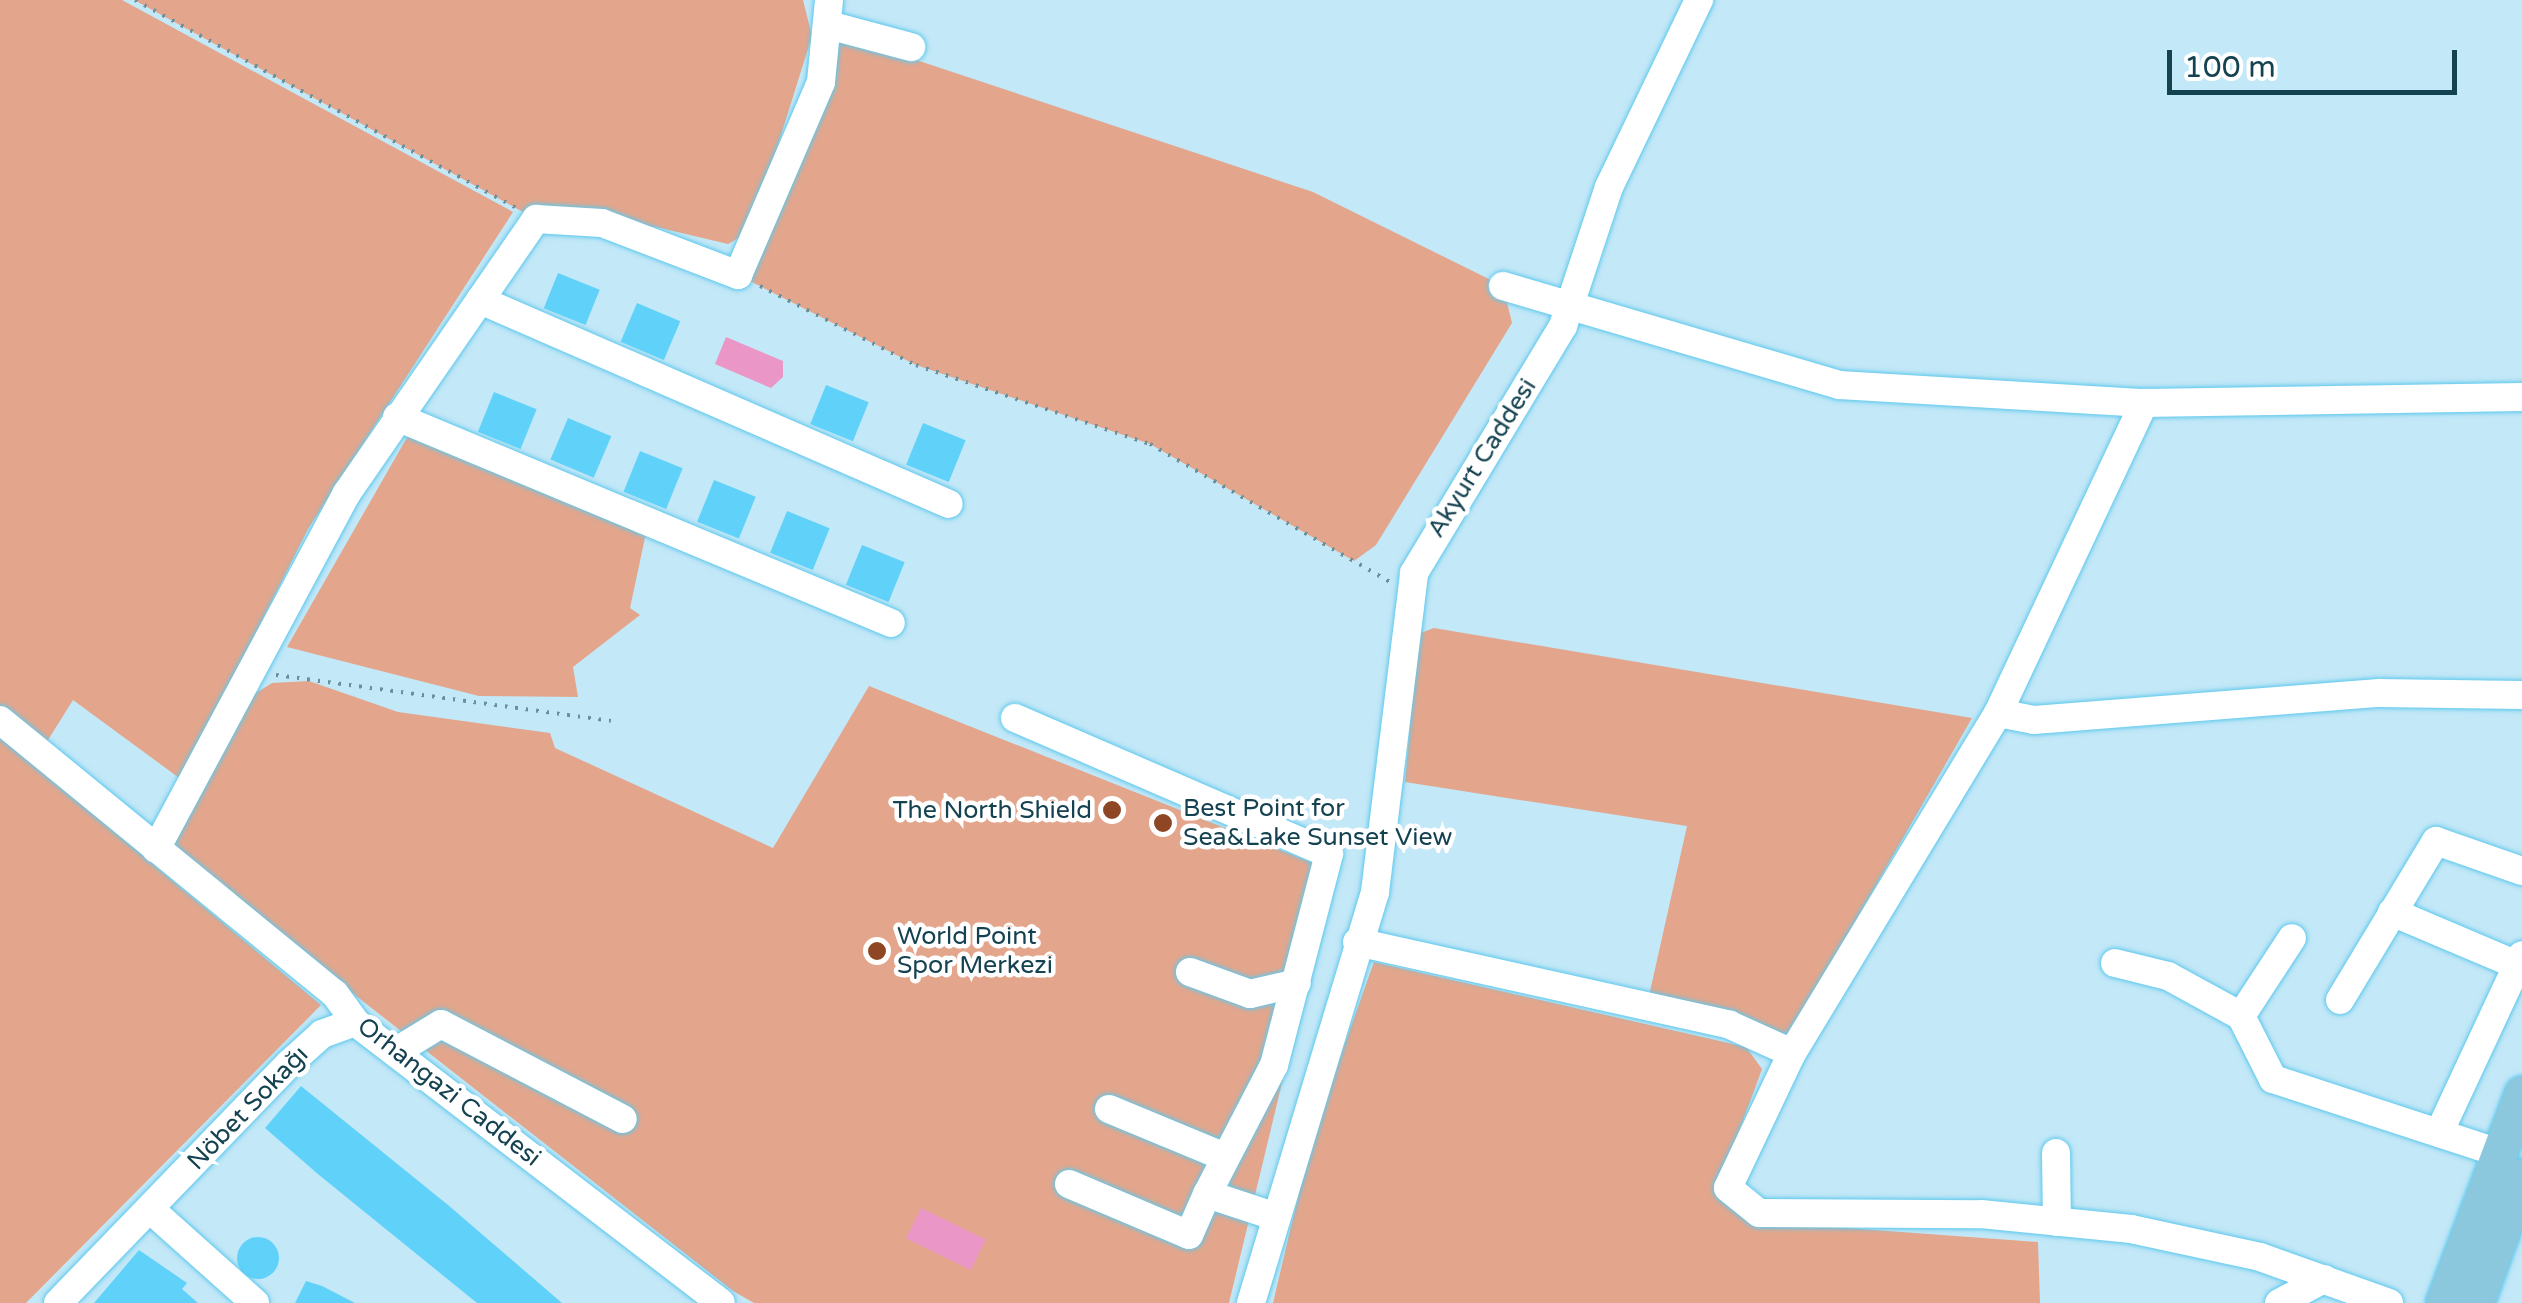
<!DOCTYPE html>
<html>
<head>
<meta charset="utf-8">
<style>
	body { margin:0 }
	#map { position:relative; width:2522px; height:1303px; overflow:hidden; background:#c3e8f7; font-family:"Varela Round",sans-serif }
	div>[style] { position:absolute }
	.green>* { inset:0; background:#e3a68c }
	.water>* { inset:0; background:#ea96c6; transform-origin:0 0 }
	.building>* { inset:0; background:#60d2fa; transform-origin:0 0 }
	.round { border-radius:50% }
	.path>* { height:4px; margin-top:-2px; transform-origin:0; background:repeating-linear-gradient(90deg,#6891a0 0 2.5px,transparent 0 10.5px) }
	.roads { filter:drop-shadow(0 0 2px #5fc8ed) drop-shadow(0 0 2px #5fc8ed) }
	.minor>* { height:28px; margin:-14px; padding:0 14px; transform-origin:14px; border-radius:14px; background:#fff }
	.major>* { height:35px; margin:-17.5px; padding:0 17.5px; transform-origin:17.5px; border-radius:17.5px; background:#8cc8dd }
	.dots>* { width:28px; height:28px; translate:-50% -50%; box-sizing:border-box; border:5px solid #fff; border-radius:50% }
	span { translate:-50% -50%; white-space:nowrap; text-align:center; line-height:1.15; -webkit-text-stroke:9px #fff; paint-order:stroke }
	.street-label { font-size:25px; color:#154251 }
	.poi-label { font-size:25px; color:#154251 }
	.left { translate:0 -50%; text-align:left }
	.right { translate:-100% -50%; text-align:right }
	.scale { position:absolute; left:2167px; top:50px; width:290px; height:45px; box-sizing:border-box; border:5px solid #154251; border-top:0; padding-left:12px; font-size:30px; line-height:35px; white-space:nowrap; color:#154251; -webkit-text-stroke:8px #fff; paint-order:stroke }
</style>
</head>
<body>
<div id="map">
	<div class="green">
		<i style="clip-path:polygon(0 0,122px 0,513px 212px,308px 529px,182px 780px,73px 700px,33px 764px,321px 1005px,26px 1303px,0 1303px)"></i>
		<i style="clip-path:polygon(134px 0,803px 0,812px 36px,751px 231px,728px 244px,656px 227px,536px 219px)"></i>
		<i style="clip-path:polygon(832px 32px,1313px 192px,1503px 286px,1512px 323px,1376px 545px,1354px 561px,1150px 444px,916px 365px,738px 275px)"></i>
		<i style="clip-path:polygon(409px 434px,646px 533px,630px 608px,640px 615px,573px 667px,578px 697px,479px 696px,287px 647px)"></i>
		<i style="clip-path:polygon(1434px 628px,1972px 718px,1790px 1035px,1649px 996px,1687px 826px,1405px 782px,1418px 634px)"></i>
		<i style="clip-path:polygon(309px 681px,398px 712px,550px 733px,555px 748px,773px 848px,869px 686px,1333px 871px,1229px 1303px,754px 1303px,733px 1291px,180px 858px,172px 839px,245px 700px,272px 683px)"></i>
		<i style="clip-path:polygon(1374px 962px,1746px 1047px,1762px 1069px,1720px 1183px,1806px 1225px,2038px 1242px,2040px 1303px,1273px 1303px,1313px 1133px)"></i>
	</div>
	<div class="water">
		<i style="clip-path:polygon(726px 337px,783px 361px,783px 377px,771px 388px,715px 364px)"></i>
		<i style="left:921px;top:1208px;width:72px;height:34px;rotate:26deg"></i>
	</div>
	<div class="building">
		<i style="left:558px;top:273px;width:45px;height:38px;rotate:22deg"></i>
		<i style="left:637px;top:303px;width:47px;height:42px;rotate:23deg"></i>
		<i style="left:826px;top:385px;width:46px;height:42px;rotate:22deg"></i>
		<i style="left:494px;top:392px;width:46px;height:43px;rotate:22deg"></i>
		<i style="left:568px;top:418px;width:47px;height:45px;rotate:23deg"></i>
		<i style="left:923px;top:423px;width:46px;height:45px;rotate:22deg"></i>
		<i style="left:640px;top:451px;width:46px;height:44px;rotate:22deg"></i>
		<i style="left:714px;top:480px;width:45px;height:45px;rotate:22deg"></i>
		<i style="left:787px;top:511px;width:46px;height:45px;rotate:22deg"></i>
		<i style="left:862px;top:545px;width:46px;height:43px;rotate:22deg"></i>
		<i style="clip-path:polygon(301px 1086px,448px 1205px,562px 1303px,477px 1303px,319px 1175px,265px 1128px)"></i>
		<i class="round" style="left:237px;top:1237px;width:42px;height:42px"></i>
		<i style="clip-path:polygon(139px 1250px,187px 1283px,182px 1289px,198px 1303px,94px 1303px)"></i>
		<i style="clip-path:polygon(306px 1281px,322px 1286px,355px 1303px,295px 1303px)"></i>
	</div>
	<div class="path">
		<i style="left:135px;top:0;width:433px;rotate:28.6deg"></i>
		<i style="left:760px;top:286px;width:175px;rotate:26.9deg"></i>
		<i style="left:916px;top:365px;width:247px;rotate:18.7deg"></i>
		<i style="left:1150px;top:444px;width:279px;rotate:29.9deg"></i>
		<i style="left:276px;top:675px;width:338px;rotate:7.8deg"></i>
	</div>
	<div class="roads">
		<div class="minor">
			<i style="left:832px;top:26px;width:82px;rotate:14.9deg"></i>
			<i style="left:1503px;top:286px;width:350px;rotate:16.4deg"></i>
			<i style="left:1839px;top:385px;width:306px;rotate:3.4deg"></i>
			<i style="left:2144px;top:403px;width:378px;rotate:-0.9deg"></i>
			<i style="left:480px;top:300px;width:511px;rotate:23.51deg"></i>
			<i style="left:2144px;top:403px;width:343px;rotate:115.2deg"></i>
			<i style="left:1998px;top:713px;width:398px;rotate:121.2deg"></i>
			<i style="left:1792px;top:1053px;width:149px;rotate:115.4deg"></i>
			<i style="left:1728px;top:1188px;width:40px;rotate:39deg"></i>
			<i style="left:1759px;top:1213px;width:222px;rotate:0.3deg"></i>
			<i style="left:1981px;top:1214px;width:151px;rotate:5.7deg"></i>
			<i style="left:2131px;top:1229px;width:132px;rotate:12.2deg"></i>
			<i style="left:2260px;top:1257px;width:137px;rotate:19.6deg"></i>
			<i style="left:397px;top:417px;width:535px;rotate:22.64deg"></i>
			<i style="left:1998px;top:713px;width:37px;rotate:11deg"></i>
			<i style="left:2034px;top:720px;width:346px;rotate:-4.5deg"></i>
			<i style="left:2379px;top:693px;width:143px;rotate:0.8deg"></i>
			<i style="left:1015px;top:718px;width:342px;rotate:23.4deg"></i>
			<i style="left:1329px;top:854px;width:218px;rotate:104.6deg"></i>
			<i style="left:1274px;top:1065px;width:145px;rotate:117.4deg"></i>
			<i style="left:1207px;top:1194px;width:67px;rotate:18.2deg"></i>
			<i style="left:0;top:720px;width:433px;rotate:39.3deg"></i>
			<i style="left:335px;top:994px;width:34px;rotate:54deg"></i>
			<i style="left:355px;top:1022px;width:461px;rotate:37.5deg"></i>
			<i style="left:156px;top:849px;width:404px;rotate:-61.8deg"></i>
			<i style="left:347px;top:493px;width:333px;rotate:-55.4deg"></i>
			<i style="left:536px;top:219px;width:66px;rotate:3.5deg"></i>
			<i style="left:602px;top:223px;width:146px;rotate:20.9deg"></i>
			<i style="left:738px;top:275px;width:210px;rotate:-66.7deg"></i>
			<i style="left:821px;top:82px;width:82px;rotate:-84.4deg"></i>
			<i style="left:2392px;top:912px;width:138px;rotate:23deg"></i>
			<i style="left:1357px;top:942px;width:382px;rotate:12.5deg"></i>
			<i style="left:1730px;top:1025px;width:68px;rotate:24.3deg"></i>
			<i style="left:2115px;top:963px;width:55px;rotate:13.8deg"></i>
			<i style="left:2168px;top:976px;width:83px;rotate:28.7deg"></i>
			<i style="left:2241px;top:1016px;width:71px;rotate:63.1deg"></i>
			<i style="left:2273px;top:1079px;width:238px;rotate:18.1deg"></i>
			<i style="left:1190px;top:972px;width:64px;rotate:20.1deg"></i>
			<i style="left:1250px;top:994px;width:48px;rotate:-13.2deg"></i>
			<i style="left:2340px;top:1000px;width:186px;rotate:-58.9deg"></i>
			<i style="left:2436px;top:841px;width:91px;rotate:19.2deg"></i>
			<i style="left:2241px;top:1016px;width:93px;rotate:-56.8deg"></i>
			<i style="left:400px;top:1049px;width:48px;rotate:-31.4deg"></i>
			<i style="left:441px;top:1024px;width:205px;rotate:27.6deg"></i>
			<i style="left:1109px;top:1109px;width:126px;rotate:22.5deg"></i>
			<i style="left:2439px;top:1133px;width:196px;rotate:-65deg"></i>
			<i style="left:2056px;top:1153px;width:69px;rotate:89.2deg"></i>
			<i style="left:1069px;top:1184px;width:130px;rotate:23deg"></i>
			<i style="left:1189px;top:1235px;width:45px;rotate:-66.3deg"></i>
			<i style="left:150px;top:1209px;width:141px;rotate:41.8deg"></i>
			<i style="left:58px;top:1303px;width:334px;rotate:-46deg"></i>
			<i style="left:290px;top:1063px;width:43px;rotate:-42.2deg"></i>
			<i style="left:322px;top:1034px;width:35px;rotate:-20deg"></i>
			<i style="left:1251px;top:1303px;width:429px;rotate:-73.2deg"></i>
			<i style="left:1375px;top:892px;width:321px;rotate:-83deg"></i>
			<i style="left:1414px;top:573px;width:288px;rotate:-58.9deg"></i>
			<i style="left:1563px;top:326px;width:146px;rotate:-71.7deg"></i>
			<i style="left:1609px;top:187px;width:208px;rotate:-64.3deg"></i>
			<i style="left:2279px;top:1303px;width:51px;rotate:-28.1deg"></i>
		</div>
		<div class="major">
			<i style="left:2443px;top:1303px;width:224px;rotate:-69.4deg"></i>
			<i style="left:2476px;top:1303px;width:135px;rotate:-70.1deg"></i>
		</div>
	</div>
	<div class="dots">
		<i style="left:1112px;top:810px;background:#8e4624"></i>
		<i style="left:1163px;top:823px;background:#8e4624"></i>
		<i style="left:877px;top:951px;background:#8e4624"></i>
	</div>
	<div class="street-label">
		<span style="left:1482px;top:458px;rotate:-58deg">Akyurt Caddesi</span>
		<span style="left:449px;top:1092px;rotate:38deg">Orhangazi Caddesi</span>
		<span style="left:248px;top:1108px;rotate:-46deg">Nöbet Sokağı</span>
	</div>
	<div class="poi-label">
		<span class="left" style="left:1183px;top:823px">Best Point for<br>Sea&amp;Lake Sunset View</span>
		<span class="right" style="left:1092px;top:810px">The North Shield</span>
		<span class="left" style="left:897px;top:951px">World Point<br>Spor Merkezi</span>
	</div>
	<div class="scale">100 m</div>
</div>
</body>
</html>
